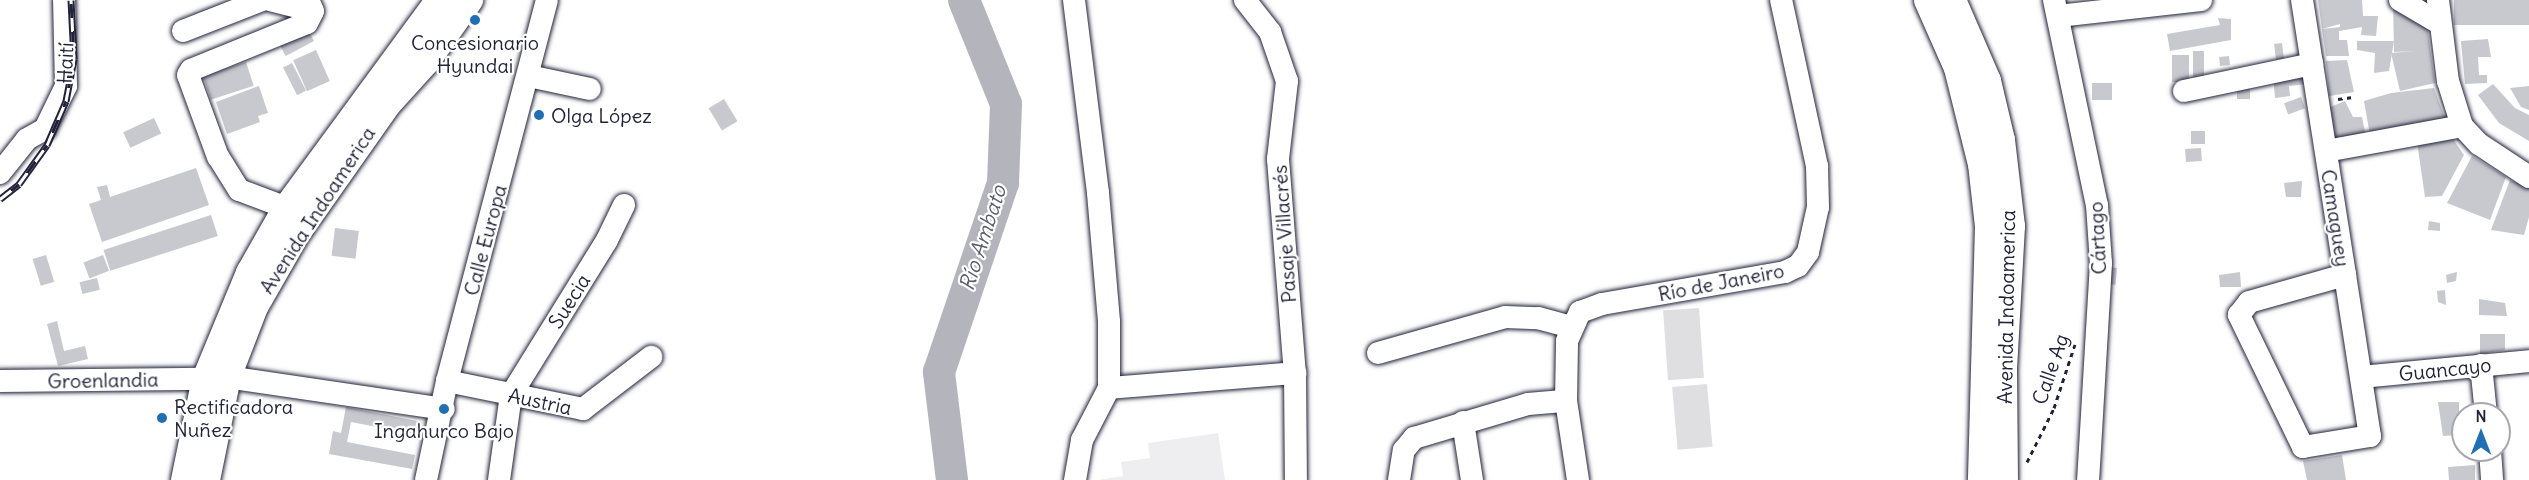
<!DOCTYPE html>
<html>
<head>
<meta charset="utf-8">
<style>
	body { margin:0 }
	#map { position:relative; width:2529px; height:480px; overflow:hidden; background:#fff; font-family:Delius,sans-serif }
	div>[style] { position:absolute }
	.built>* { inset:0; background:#eeeef1 }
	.green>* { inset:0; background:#dfdfe2; transform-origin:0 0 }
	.river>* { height:32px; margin:-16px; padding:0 16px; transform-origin:16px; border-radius:16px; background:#b4b4bc }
	.building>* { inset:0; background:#c8c8cf; transform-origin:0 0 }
	.path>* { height:3px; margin-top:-1.5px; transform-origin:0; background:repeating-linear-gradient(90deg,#22223b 0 4.5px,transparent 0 9px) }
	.roads { filter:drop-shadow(0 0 2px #22223b) drop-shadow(0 0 2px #22223b) }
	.minor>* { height:22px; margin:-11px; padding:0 11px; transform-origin:11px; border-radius:11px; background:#fff }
	.major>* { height:28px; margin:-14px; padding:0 14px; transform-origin:14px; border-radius:14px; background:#fff }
	.rail>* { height:7px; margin-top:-3.5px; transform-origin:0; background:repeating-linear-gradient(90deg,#fff 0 14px,#22223b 0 28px); box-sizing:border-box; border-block:2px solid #22223b }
	.dots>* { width:16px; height:16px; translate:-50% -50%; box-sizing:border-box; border:3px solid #fff; border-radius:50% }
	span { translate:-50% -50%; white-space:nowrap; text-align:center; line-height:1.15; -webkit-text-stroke:4.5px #fff; paint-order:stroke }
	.poi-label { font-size:20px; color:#22223b }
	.left { translate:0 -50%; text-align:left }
	.street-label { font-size:20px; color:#22223b }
	.water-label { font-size:21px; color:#5c5c6f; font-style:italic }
	.north { position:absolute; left:2451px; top:402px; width:60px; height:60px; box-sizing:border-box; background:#fff; border:2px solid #a7a7b1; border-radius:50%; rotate:0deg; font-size:16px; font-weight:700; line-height:24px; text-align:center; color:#22223b }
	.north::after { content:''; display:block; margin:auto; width:21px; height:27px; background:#1f6fb2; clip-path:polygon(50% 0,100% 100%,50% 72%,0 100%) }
</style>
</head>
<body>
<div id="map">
	<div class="built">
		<i style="clip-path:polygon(1218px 433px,1225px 480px,1099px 480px,1123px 476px,1121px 462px,1150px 458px,1148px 443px)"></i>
	</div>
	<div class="green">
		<i style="left:1699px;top:308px;width:70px;height:36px;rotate:86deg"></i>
		<i style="left:1707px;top:384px;width:63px;height:35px;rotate:85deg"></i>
	</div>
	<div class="river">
		<i style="left:952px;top:480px;width:109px;rotate:-96.9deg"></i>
		<i style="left:939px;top:372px;width:200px;rotate:-71.3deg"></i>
		<i style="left:1003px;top:183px;width:79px;rotate:-87.8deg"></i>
		<i style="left:1006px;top:104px;width:112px;rotate:-112deg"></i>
	</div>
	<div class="building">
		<i style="clip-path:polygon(2318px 0,2362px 0,2363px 16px,2378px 16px,2376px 36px,2361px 35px,2362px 27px,2339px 31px,2339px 40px,2347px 40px,2349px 56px,2326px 56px,2322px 29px,2340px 27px,2340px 24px,2322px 29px)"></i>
		<i style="left:2454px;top:0;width:75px;height:25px"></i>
		<i style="clip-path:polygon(2393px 1px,2426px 19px,2435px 83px,2400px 91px,2391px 53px,2415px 51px,2394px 52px)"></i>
		<i style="clip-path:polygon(2218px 18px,2231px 19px,2231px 40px,2170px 51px,2167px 34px,2220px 25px)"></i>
		<i style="left:306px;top:26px;width:17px;height:32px;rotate:62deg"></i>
		<i style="clip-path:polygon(2488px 39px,2491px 57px,2478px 57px,2479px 75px,2487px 75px,2487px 83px,2465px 84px,2461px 41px)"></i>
		<i style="clip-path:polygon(2357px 41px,2394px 41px,2389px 71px,2374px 73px,2375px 53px,2357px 50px)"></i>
		<i style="left:2282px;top:43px;width:16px;height:8px;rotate:83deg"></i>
		<i style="left:316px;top:50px;width:34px;height:25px;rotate:66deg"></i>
		<i style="left:2193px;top:51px;width:11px;height:31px"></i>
		<i style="left:2189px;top:55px;width:27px;height:17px;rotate:90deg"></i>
		<i style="left:2229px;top:56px;width:9px;height:10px;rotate:84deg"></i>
		<i style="clip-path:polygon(2347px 60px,2354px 92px,2329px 96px,2326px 61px)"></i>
		<i style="left:246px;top:62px;width:25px;height:45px;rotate:72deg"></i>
		<i style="left:292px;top:63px;width:31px;height:10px;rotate:63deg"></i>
		<i style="clip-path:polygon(2306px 72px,2307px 84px,2289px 86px,2290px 96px,2275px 98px,2273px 75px)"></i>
		<i style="left:2092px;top:83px;width:20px;height:17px"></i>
		<i style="clip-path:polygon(2493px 84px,2515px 108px,2529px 115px,2529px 141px,2499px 123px,2478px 95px)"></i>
		<i style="left:2237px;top:85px;width:13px;height:14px"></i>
		<i style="clip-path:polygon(259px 86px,268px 113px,258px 116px,260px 122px,227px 134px,216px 102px)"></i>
		<i style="clip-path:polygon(2529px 86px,2529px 110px,2521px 107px,2510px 88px)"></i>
		<i style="clip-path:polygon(2434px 88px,2446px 121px,2370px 135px,2364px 101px,2391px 93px)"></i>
		<i style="left:2301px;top:97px;width:12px;height:18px;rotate:70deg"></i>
		<i style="left:724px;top:99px;width:26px;height:18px;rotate:59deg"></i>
		<i style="clip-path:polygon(2345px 101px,2353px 117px,2362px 117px,2366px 137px,2336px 143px,2328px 108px)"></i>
		<i style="left:154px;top:118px;width:17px;height:34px;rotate:65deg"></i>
		<i style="left:2191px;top:131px;width:14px;height:13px"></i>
		<i style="clip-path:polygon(2416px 135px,2451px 136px,2464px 155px,2442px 196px,2425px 197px)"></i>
		<i style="left:2201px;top:148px;width:13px;height:16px;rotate:86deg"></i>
		<i style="clip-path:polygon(2472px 156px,2506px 177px,2490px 220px,2447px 203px)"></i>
		<i style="clip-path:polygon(196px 168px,209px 205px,102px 242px,89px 204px,101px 200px,97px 187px,107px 185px,110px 197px)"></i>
		<i style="clip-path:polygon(2510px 180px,2529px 188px,2529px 217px,2524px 235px,2491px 230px)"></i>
		<i style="clip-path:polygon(2302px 181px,2301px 197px,2286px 197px,2284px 183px)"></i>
		<i style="left:211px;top:215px;width:22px;height:113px;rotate:72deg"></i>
		<i style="clip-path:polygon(2429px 221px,2440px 223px,2440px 231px,2428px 230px)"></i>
		<i style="left:335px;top:228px;width:24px;height:28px;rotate:7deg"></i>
		<i style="left:46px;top:255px;width:28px;height:14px;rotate:73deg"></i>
		<i style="left:103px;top:255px;width:17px;height:21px;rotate:69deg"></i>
		<i style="left:2105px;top:267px;width:12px;height:17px;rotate:5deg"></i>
		<i style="clip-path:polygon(2240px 272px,2241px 287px,2220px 287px,2219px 275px)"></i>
		<i style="clip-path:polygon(2457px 272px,2456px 281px,2447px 283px,2446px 275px)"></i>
		<i style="left:97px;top:278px;width:12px;height:18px;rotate:76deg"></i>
		<i style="clip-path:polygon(2445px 290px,2446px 305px,2438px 302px,2437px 291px)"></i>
		<i style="clip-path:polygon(2479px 299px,2505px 303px,2507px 316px,2479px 315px)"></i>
		<i style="clip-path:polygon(57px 321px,64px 351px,85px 346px,88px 359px,58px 366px,47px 324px)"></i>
		<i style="clip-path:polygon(2480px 334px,2505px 334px,2505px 350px,2480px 354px)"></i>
		<i style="clip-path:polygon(2438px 402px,2459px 402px,2459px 435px,2443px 436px)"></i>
		<i style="clip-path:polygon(346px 407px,422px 422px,419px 435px,351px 422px,347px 442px,415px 455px,412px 469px,329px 454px,333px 431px,341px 433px)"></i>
		<i style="clip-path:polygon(2342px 455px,2346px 480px,2307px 480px,2303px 461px)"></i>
		<i style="clip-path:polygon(2475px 465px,2475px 480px,2449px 480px,2448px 467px)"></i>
	</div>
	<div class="path">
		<i style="left:2338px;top:99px;width:15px;rotate:-8deg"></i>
		<i style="left:2027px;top:462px;width:60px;rotate:-63.4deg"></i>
		<i style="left:2054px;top:408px;width:67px;rotate:-71.8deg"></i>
	</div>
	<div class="roads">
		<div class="minor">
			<i style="left:270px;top:0;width:44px;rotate:14.3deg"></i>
			<i style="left:1074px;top:0;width:194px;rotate:82.9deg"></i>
			<i style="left:1098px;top:193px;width:129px;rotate:85.1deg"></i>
			<i style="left:1109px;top:322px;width:66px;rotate:90deg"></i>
			<i style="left:1109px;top:388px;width:59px;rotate:117.4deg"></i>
			<i style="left:1082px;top:440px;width:41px;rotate:99.9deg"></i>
			<i style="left:1245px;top:0;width:41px;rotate:52deg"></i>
			<i style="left:1270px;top:32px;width:52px;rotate:70.9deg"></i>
			<i style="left:1287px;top:81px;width:79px;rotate:96.6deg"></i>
			<i style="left:1278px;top:159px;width:215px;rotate:85.5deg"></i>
			<i style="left:1295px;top:373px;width:107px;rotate:89.5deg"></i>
			<i style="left:2054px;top:0;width:209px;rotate:78.2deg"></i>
			<i style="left:2097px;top:205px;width:58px;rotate:86.1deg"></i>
			<i style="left:2101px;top:263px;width:217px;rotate:93.4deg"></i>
			<i style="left:2302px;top:0;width:278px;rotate:81.1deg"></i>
			<i style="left:2345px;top:275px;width:163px;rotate:81.2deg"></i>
			<i style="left:2370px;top:436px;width:68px;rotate:170.7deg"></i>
			<i style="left:2303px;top:447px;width:147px;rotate:-115.9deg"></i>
			<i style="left:2239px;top:315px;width:16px;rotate:-52deg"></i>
			<i style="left:2249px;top:302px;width:100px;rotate:-15.7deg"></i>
			<i style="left:2400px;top:0;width:45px;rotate:30.5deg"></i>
			<i style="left:2438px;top:0;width:82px;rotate:83deg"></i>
			<i style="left:2448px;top:81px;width:47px;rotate:72.7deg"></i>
			<i style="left:2462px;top:126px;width:25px;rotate:47deg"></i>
			<i style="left:2479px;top:144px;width:60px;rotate:33.4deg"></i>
			<i style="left:2058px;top:16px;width:144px;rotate:-6.4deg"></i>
			<i style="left:183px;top:31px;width:85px;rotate:-21.4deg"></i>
			<i style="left:529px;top:76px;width:62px;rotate:12deg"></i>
			<i style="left:2184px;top:91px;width:131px;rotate:-11.9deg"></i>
			<i style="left:2326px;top:151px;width:138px;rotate:-10.4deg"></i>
			<i style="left:0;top:173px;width:43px;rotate:-51.5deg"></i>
			<i style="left:27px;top:139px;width:21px;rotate:-29deg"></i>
			<i style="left:45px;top:129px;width:48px;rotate:-64deg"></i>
			<i style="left:66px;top:86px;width:86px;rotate:-91.3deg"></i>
			<i style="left:287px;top:208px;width:51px;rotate:-159.4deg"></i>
			<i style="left:239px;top:190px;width:39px;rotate:-122deg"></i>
			<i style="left:218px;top:157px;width:87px;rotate:-110.1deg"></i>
			<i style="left:188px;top:75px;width:6px;rotate:-59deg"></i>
			<i style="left:191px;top:70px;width:125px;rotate:-22.1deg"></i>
			<i style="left:307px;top:23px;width:13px;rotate:-63deg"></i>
			<i style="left:313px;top:11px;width:12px;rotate:-114deg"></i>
			<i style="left:1378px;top:353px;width:132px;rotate:-15.8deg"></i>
			<i style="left:1505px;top:317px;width:33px;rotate:2deg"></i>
			<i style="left:1538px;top:318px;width:34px;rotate:15deg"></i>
			<i style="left:2481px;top:365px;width:49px;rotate:84.2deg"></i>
			<i style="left:227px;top:377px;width:219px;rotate:8.4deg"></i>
			<i style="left:2361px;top:377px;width:169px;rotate:-5.4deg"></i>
			<i style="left:0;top:381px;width:206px;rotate:-0.6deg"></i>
			<i style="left:447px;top:381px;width:139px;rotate:11.6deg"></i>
			<i style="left:583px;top:409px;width:86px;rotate:-37.4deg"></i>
			<i style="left:1109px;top:388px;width:187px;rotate:-4.6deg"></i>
			<i style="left:1463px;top:422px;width:59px;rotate:81.2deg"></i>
			<i style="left:2490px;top:450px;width:30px;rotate:86deg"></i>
			<i style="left:426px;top:480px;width:101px;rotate:-78deg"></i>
			<i style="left:447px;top:381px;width:394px;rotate:-75.3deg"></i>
			<i style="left:499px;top:480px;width:86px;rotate:-82deg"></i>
			<i style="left:511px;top:395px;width:182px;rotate:-58.2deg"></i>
			<i style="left:607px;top:240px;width:39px;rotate:-64deg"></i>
			<i style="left:1399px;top:480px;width:30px;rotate:-81deg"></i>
			<i style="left:1404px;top:450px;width:16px;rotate:-50deg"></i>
			<i style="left:1414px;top:438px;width:119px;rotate:-16.6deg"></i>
			<i style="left:1528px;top:404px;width:38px;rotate:-5deg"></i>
			<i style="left:1578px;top:480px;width:80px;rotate:-98.6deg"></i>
			<i style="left:1566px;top:401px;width:60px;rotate:-89deg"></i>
			<i style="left:1567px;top:341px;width:32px;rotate:-66deg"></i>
			<i style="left:1580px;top:312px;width:23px;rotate:-20deg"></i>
			<i style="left:1602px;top:304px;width:186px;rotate:-9.9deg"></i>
			<i style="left:1785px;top:272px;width:14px;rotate:-25deg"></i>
			<i style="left:1798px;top:266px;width:17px;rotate:-54deg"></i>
			<i style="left:1808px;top:252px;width:46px;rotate:-77.5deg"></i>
			<i style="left:1818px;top:207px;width:41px;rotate:-91.4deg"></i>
			<i style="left:1817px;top:166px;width:170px;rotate:-102.2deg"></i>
		</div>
		<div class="major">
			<i style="left:1928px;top:0;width:74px;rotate:66.2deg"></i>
			<i style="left:1958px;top:68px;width:99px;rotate:76deg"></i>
			<i style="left:1982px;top:164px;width:62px;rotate:83.6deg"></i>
			<i style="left:1989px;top:226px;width:254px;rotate:91.6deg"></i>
			<i style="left:1952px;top:0;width:88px;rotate:66.6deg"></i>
			<i style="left:1987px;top:81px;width:61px;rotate:76.7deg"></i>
			<i style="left:2001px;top:140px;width:87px;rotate:83.4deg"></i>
			<i style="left:2011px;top:226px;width:143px;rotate:93.2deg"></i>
			<i style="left:2003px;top:369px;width:111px;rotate:89.5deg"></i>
			<i style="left:185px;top:480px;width:103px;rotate:-78.3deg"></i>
			<i style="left:206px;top:379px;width:115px;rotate:-67.5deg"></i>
			<i style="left:250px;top:273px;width:75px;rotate:-60.4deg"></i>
			<i style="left:287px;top:208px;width:258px;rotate:-53.7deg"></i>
			<i style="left:206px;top:480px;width:105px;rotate:-78.5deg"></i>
			<i style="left:227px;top:377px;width:75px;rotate:-68.9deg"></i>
			<i style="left:254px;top:307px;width:83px;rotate:-60.3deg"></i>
			<i style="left:295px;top:235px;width:160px;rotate:-54.9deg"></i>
			<i style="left:387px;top:104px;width:58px;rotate:-47.8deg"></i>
			<i style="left:426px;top:61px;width:75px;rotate:-54.8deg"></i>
		</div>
	</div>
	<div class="rail">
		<i style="left:0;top:199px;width:24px;rotate:-38deg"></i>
		<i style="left:19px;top:184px;width:48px;rotate:-54.3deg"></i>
		<i style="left:47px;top:145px;width:48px;rotate:-66.6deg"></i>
		<i style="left:66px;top:101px;width:43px;rotate:-79.2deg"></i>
		<i style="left:74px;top:59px;width:59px;rotate:-92.9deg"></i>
	</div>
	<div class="dots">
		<i style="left:475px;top:20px;background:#1f6fb2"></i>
		<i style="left:539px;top:115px;background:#1f6fb2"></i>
		<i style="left:444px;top:409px;background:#1f6fb2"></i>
		<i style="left:162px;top:418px;background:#1f6fb2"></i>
	</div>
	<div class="poi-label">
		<span style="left:475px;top:54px">Concesionario<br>Hyundai</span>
		<span class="left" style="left:551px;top:115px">Olga López</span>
		<span class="left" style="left:174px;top:418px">Rectificadora<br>Nuñez</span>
		<span style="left:444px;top:430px">Ingahurco Bajo</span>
	</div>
	<div class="street-label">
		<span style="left:65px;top:63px;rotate:-87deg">Haití</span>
		<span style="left:317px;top:210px;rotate:-57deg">Avenida Indoamerica</span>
		<span style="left:2336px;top:218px;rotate:81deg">Camaguey</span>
		<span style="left:1284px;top:234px;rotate:-94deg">Pasaje Villacrés</span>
		<span style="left:2097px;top:238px;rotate:-93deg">Cártago</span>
		<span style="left:485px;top:240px;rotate:-75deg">Calle Europa</span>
		<span style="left:1721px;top:282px;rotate:-11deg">Río de Janeiro</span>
		<span style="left:569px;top:301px;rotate:-58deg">Suecia</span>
		<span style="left:2006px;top:307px;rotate:-89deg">Avenida Indoamerica</span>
		<span style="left:2050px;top:369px;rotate:-71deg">Calle Ag</span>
		<span style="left:2445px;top:369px;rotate:-6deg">Guancayo</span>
		<span style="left:103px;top:380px;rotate:-1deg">Groenlandia</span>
		<span style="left:540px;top:401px;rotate:12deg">Austria</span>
	</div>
	<div class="water-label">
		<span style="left:983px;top:238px;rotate:-72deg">Río Ambato</span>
	</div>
	<div class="north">N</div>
</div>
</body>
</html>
